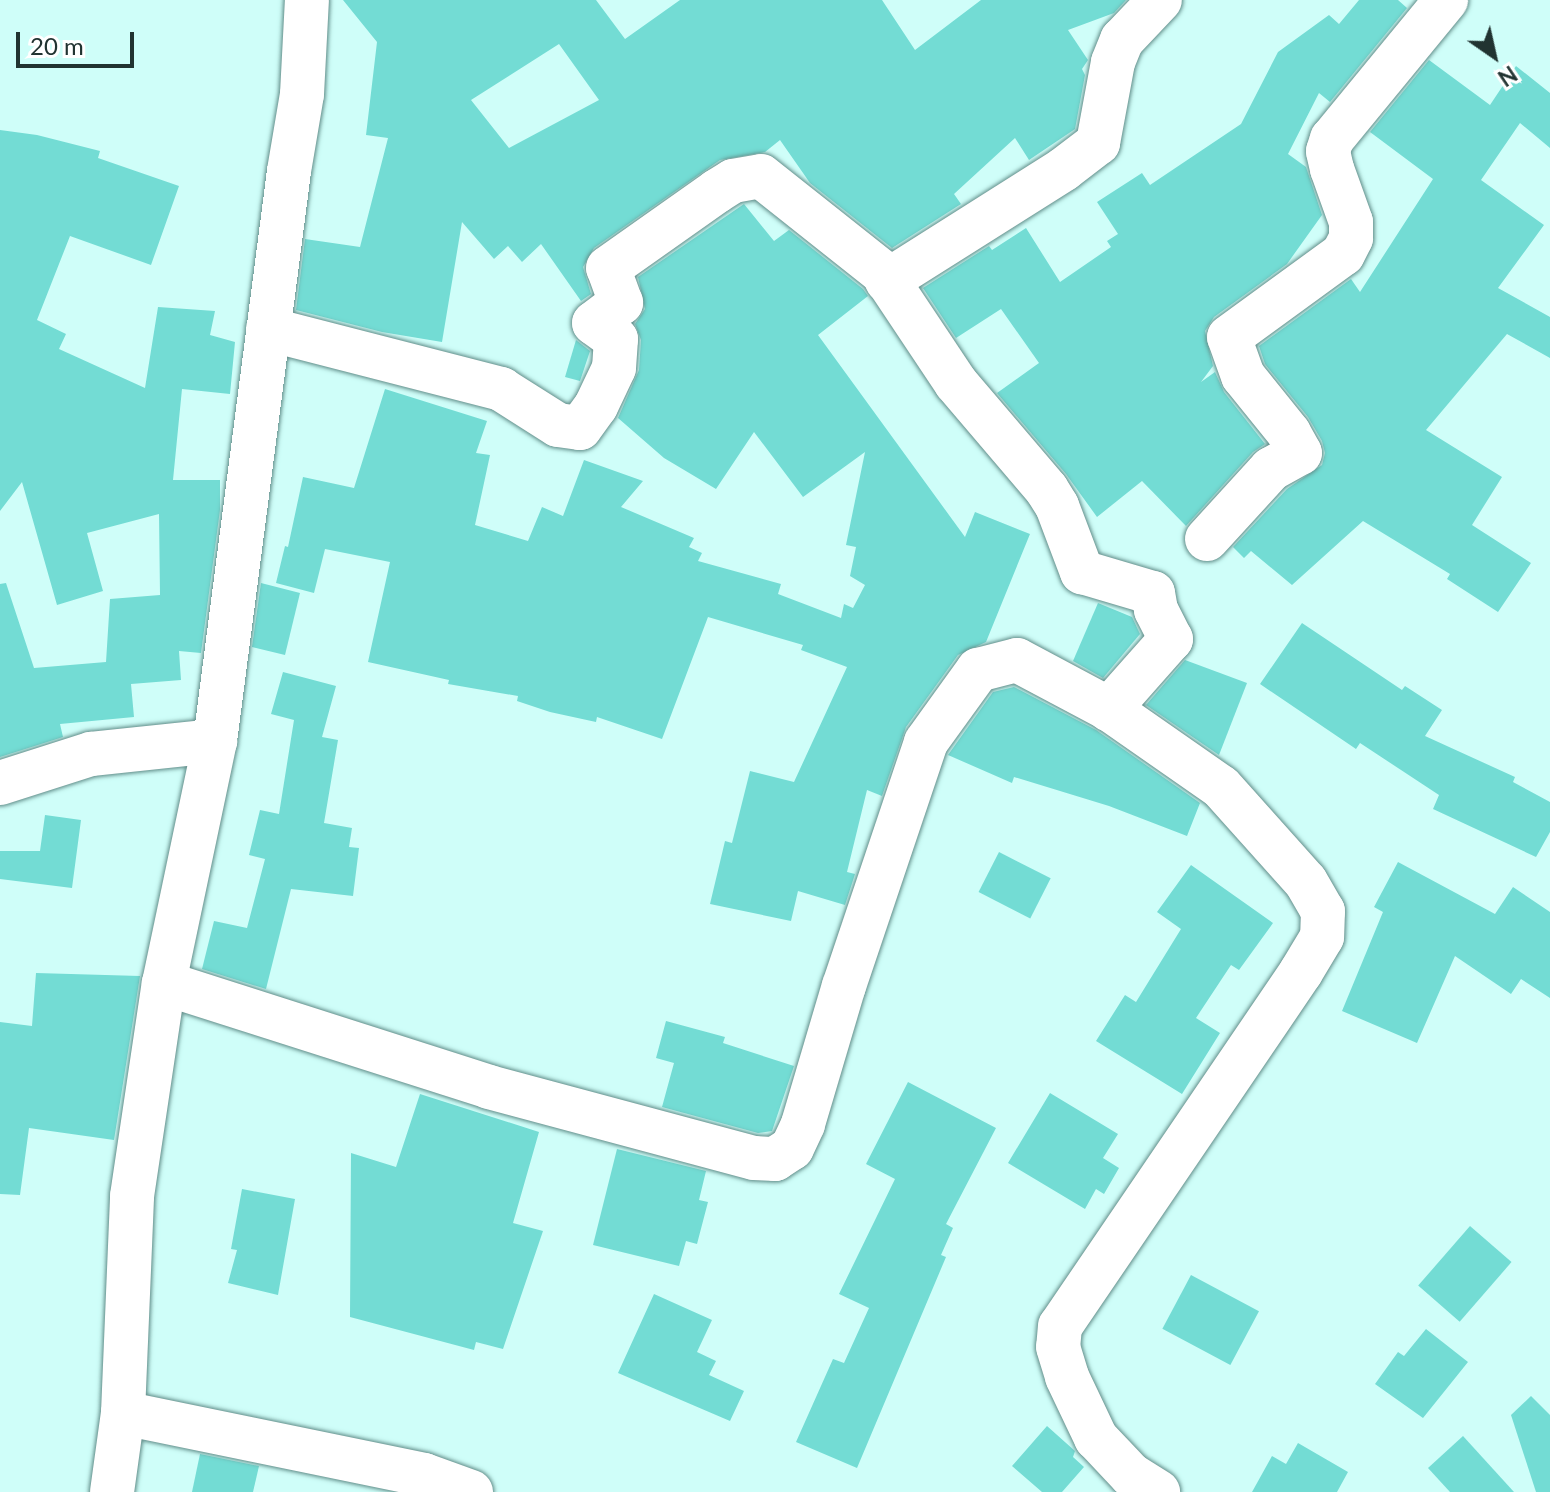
<!DOCTYPE html>
<html>
<head>
<meta charset="utf-8">
<style>
	body { margin:0 }
	#map { position:relative; width:1550px; height:1492px; overflow:hidden; background:#cffef9; font-family:Lato,sans-serif }
	div>[style] { position:absolute }
	.building>* { inset:0; background:#73dcd4; transform-origin:0 0 }
	.roads { filter:drop-shadow(0 0 2px #618d89) drop-shadow(0 0 2px #618d89) }
	.street>* { height:44px; margin:-22px; padding:0 22px; transform-origin:22px; border-radius:22px; background:#fff }
	span { translate:-50% -50%; white-space:nowrap; text-align:center; line-height:1.15; -webkit-text-stroke:6px #fff; paint-order:stroke }
	.north { position:absolute; left:1454px; top:16px; width:80px; height:80px; -webkit-text-stroke:6px #fff; paint-order:stroke; rotate:146deg; font-size:22px; font-weight:700; line-height:32px; text-align:center; color:#213331 }
	.north::after { content:''; display:block; margin:auto; width:28px; height:36px; background:#213331; clip-path:polygon(50% 0,100% 100%,50% 72%,0 100%) }
	.scale { position:absolute; left:16px; top:32px; width:118px; height:36px; box-sizing:border-box; border:4px solid #213331; border-top:0; padding-left:10px; font-size:24px; line-height:28px; white-space:nowrap; color:#213331; -webkit-text-stroke:6px #fff; paint-order:stroke }
</style>
</head>
<body>
<div id="map">
	<div class="building">
		<i style="clip-path:polygon(evenodd,343px 0,596px 0,625px 39px,680px 0,882px 0,915px 50px,981px 0,1126px 0,1114px 13px,1068px 30px,1088px 60px,1082px 69px,1085px 75px,1075px 129px,1029px 160px,1015px 138px,954px 194px,961px 204px,892px 248px,810px 183px,780px 140px,765px 152px,720px 160px,594px 248px,583px 267px,591px 294px,581px 301px,541px 244px,522px 262px,508px 246px,494px 259px,462px 222px,442px 342px,382px 332px,296px 310px,305px 239px,360px 247px,388px 138px,366px 135px,377px 42px,343px 0,559px 44px,599px 100px,509px 148px,471px 100px,559px 44px)"></i>
		<i style="clip-path:polygon(1359px 0,1398px 0,1407px 8px,1330px 102px,1319px 93px,1288px 154px,1306px 167px,1322px 215px,1287px 264px,1214px 317px,1205px 331px,1213px 366px,1201px 382px,1215px 372px,1224px 392px,1265px 444px,1253px 452px,1186px 526px,1142px 481px,1097px 517px,1066px 474px,997px 393px,1039px 363px,1001px 309px,956px 338px,923px 288px,989px 246px,992px 250px,1026px 228px,1060px 282px,1111px 247px,1107px 241px,1118px 234px,1097px 202px,1142px 173px,1150px 185px,1241px 124px,1278px 52px,1329px 15px,1339px 24px)"></i>
		<i style="clip-path:polygon(1429px 60px,1490px 105px,1516px 66px,1550px 93px,1550px 148px,1520px 123px,1481px 180px,1544px 225px,1498px 288px,1550px 317px,1550px 358px,1507px 334px,1426px 430px,1502px 477px,1472px 525px,1531px 563px,1498px 612px,1447px 579px,1450px 574px,1363px 521px,1292px 585px,1251px 551px,1244px 558px,1233px 547px,1287px 489px,1322px 465px,1325px 453px,1322px 441px,1308px 417px,1265px 364px,1259px 346px,1351px 279px,1360px 292px,1433px 179px,1370px 132px)"></i>
		<i style="clip-path:polygon(0 130px,37px 135px,100px 151px,98px 158px,179px 186px,151px 265px,70px 236px,37px 320px,66px 334px,59px 349px,145px 388px,158px 307px,215px 311px,210px 335px,235px 342px,230px 394px,182px 389px,173px 480px,220px 480px,220px 510px,201px 653px,179px 651px,181px 680px,131px 684px,134px 717px,60px 724px,63px 737px,0 757px,0 584px,6px 583px,34px 668px,106px 662px,110px 599px,160px 595px,159px 514px,87px 533px,103px 591px,57px 605px,22px 482px,0 511px)"></i>
		<i style="clip-path:polygon(744px 204px,774px 241px,789px 230px,863px 289px,868px 296px,818px 335px,965px 537px,975px 512px,1030px 534px,986px 642px,958px 655px,906px 727px,882px 796px,867px 790px,847px 872px,855px 874px,845px 905px,798px 891px,791px 921px,710px 904px,725px 841px,732px 843px,750px 771px,794px 782px,847px 667px,801px 650px,803px 645px,708px 617px,662px 739px,597px 717px,596px 722px,550px 712px,517px 701px,518px 696px,448px 684px,449px 680px,368px 662px,390px 562px,325px 549px,314px 593px,276px 583px,285px 546px,288px 547px,303px 477px,354px 488px,385px 389px,487px 421px,476px 453px,490px 455px,475px 525px,528px 541px,542px 507px,563px 516px,584px 460px,643px 481px,621px 507px,694px 538px,689px 547px,702px 553px,698px 561px,781px 584px,778px 594px,841px 618px,844px 604px,853px 608px,865px 585px,850px 576px,856px 547px,846px 545px,865px 452px,803px 497px,754px 432px,716px 489px,664px 458px,618px 418px,639px 370px,641px 340px,635px 324px,645px 309px,638px 277px)"></i>
		<i style="clip-path:polygon(576px 340px,590px 351px,580px 381px,565px 377px)"></i>
		<i style="clip-path:polygon(261px 583px,300px 593px,285px 655px,252px 647px)"></i>
		<i style="clip-path:polygon(1098px 603px,1132px 617px,1140px 634px,1103px 678px,1073px 661px)"></i>
		<i style="clip-path:polygon(1302px 623px,1402px 690px,1405px 686px,1442px 710px,1425px 736px,1515px 777px,1513px 782px,1550px 802px,1550px 832px,1536px 857px,1433px 809px,1439px 795px,1360px 743px,1356px 749px,1260px 684px)"></i>
		<i style="clip-path:polygon(1185px 660px,1247px 683px,1219px 755px,1146px 705px)"></i>
		<i style="clip-path:polygon(283px 672px,336px 686px,322px 737px,338px 740px,324px 823px,352px 828px,349px 847px,359px 848px,353px 896px,291px 889px,266px 989px,202px 969px,214px 921px,247px 928px,265px 859px,249px 855px,260px 810px,279px 814px,294px 720px,271px 714px)"></i>
		<i style="clip-path:polygon(1014px 687px,1096px 730px,1200px 803px,1187px 836px,1109px 806px,1014px 777px,1012px 783px,948px 755px,993px 692px)"></i>
		<i style="clip-path:polygon(45px 815px,81px 820px,72px 888px,0 879px,0 851px,40px 851px)"></i>
		<i style="left:999px;top:852px;width:58px;height:45px;rotate:27deg"></i>
		<i style="clip-path:polygon(1398px 862px,1495px 914px,1513px 887px,1550px 912px,1550px 998px,1521px 979px,1511px 994px,1455px 956px,1417px 1043px,1342px 1011px,1383px 912px,1374px 907px)"></i>
		<i style="clip-path:polygon(1191px 865px,1273px 923px,1239px 970px,1231px 965px,1196px 1018px,1220px 1033px,1182px 1094px,1096px 1041px,1125px 995px,1136px 1002px,1181px 929px,1157px 912px)"></i>
		<i style="clip-path:polygon(36px 973px,140px 976px,114px 1140px,29px 1128px,20px 1195px,0 1194px,0 1022px,32px 1026px)"></i>
		<i style="clip-path:polygon(666px 1021px,725px 1037px,723px 1043px,794px 1066px,772px 1131px,758px 1133px,662px 1107px,674px 1063px,656px 1058px)"></i>
		<i style="clip-path:polygon(908px 1082px,996px 1128px,946px 1224px,953px 1228px,941px 1255px,946px 1257px,857px 1468px,796px 1442px,833px 1359px,844px 1363px,869px 1308px,839px 1294px,895px 1179px,866px 1164px)"></i>
		<i style="clip-path:polygon(1050px 1093px,1118px 1134px,1103px 1158px,1119px 1168px,1104px 1194px,1096px 1189px,1085px 1209px,1008px 1163px)"></i>
		<i style="clip-path:polygon(420px 1094px,539px 1132px,513px 1223px,543px 1231px,503px 1349px,476px 1342px,474px 1350px,350px 1317px,351px 1153px,396px 1167px)"></i>
		<i style="clip-path:polygon(617px 1149px,706px 1171px,699px 1200px,708px 1202px,697px 1244px,686px 1241px,679px 1266px,593px 1245px)"></i>
		<i style="clip-path:polygon(242px 1189px,295px 1199px,278px 1295px,228px 1283px,237px 1250px,231px 1249px)"></i>
		<i style="left:1470px;top:1226px;width:55px;height:79px;rotate:41deg"></i>
		<i style="left:1191px;top:1275px;width:77px;height:61px;rotate:28deg"></i>
		<i style="clip-path:polygon(654px 1294px,712px 1320px,697px 1352px,716px 1361px,709px 1375px,744px 1391px,730px 1421px,618px 1373px)"></i>
		<i style="clip-path:polygon(1426px 1329px,1468px 1362px,1423px 1418px,1375px 1384px,1398px 1352px,1404px 1356px)"></i>
		<i style="clip-path:polygon(1531px 1396px,1550px 1415px,1550px 1492px,1536px 1492px,1511px 1415px)"></i>
		<i style="clip-path:polygon(1047px 1426px,1075px 1451px,1073px 1457px,1084px 1467px,1062px 1492px,1042px 1492px,1012px 1466px)"></i>
		<i style="clip-path:polygon(1463px 1436px,1514px 1492px,1450px 1492px,1428px 1468px)"></i>
		<i style="clip-path:polygon(1298px 1443px,1348px 1472px,1337px 1492px,1252px 1492px,1272px 1456px,1286px 1464px)"></i>
		<i style="clip-path:polygon(200px 1454px,259px 1466px,253px 1492px,192px 1492px)"></i>
	</div>
	<div class="roads">
		<div class="street">
			<i style="left:887px;top:281px;width:209px;rotate:-32.3deg"></i>
			<i style="left:1064px;top:169px;width:43px;rotate:-37.4deg"></i>
			<i style="left:1098px;top:143px;width:82px;rotate:-79.5deg"></i>
			<i style="left:1113px;top:62px;width:24px;rotate:-68deg"></i>
			<i style="left:1122px;top:40px;width:55px;rotate:-46.5deg"></i>
			<i style="left:268px;top:329px;width:241px;rotate:14.4deg"></i>
			<i style="left:501px;top:389px;width:67px;rotate:32.3deg"></i>
			<i style="left:558px;top:425px;width:22px;rotate:8deg"></i>
			<i style="left:580px;top:428px;width:27px;rotate:-54deg"></i>
			<i style="left:596px;top:406px;width:42px;rotate:-64.7deg"></i>
			<i style="left:614px;top:368px;width:29px;rotate:-86deg"></i>
			<i style="left:616px;top:339px;width:27px;rotate:-144deg"></i>
			<i style="left:594px;top:323px;width:34px;rotate:-37deg"></i>
			<i style="left:621px;top:303px;width:37px;rotate:-110deg"></i>
			<i style="left:608px;top:268px;width:133px;rotate:-35.2deg"></i>
			<i style="left:717px;top:191px;width:19px;rotate:-32deg"></i>
			<i style="left:733px;top:181px;width:28px;rotate:-10deg"></i>
			<i style="left:761px;top:176px;width:154px;rotate:38.4deg"></i>
			<i style="left:882px;top:272px;width:133px;rotate:56.3deg"></i>
			<i style="left:956px;top:383px;width:140px;rotate:49.6deg"></i>
			<i style="left:1047px;top:490px;width:19px;rotate:58deg"></i>
			<i style="left:1057px;top:506px;width:71px;rotate:69.3deg"></i>
			<i style="left:1082px;top:572px;width:74px;rotate:16.5deg"></i>
			<i style="left:1153px;top:593px;width:17px;rotate:80deg"></i>
			<i style="left:1156px;top:610px;width:33px;rotate:63deg"></i>
			<i style="left:1171px;top:639px;width:94px;rotate:131.5deg"></i>
			<i style="left:1207px;top:539px;width:95px;rotate:-47.6deg"></i>
			<i style="left:1271px;top:469px;width:33px;rotate:-29deg"></i>
			<i style="left:1300px;top:453px;width:23px;rotate:-119deg"></i>
			<i style="left:1289px;top:433px;width:73px;rotate:-128.9deg"></i>
			<i style="left:1243px;top:376px;width:41px;rotate:-109.7deg"></i>
			<i style="left:1229px;top:337px;width:141px;rotate:-36.1deg"></i>
			<i style="left:1343px;top:254px;width:18px;rotate:-63deg"></i>
			<i style="left:1351px;top:238px;width:16px;rotate:-90deg"></i>
			<i style="left:1351px;top:222px;width:56px;rotate:-109.7deg"></i>
			<i style="left:1332px;top:169px;width:18px;rotate:-103deg"></i>
			<i style="left:1328px;top:151px;width:13px;rotate:-72deg"></i>
			<i style="left:1332px;top:139px;width:180px;rotate:-50.6deg"></i>
			<i style="left:0;top:783px;width:96px;rotate:-17.7deg"></i>
			<i style="left:91px;top:754px;width:125px;rotate:-6deg"></i>
			<i style="left:164px;top:983px;width:341px;rotate:17.7deg"></i>
			<i style="left:489px;top:1087px;width:274px;rotate:15deg"></i>
			<i style="left:754px;top:1158px;width:21px;rotate:3deg"></i>
			<i style="left:775px;top:1159px;width:20px;rotate:-33deg"></i>
			<i style="left:792px;top:1148px;width:26px;rotate:-65deg"></i>
			<i style="left:803px;top:1124px;width:144px;rotate:-73.5deg"></i>
			<i style="left:844px;top:986px;width:257px;rotate:-71.4deg"></i>
			<i style="left:926px;top:742px;width:89px;rotate:-54.2deg"></i>
			<i style="left:978px;top:670px;width:40px;rotate:-14.4deg"></i>
			<i style="left:1017px;top:660px;width:104px;rotate:28deg"></i>
			<i style="left:1109px;top:709px;width:136px;rotate:34.9deg"></i>
			<i style="left:1221px;top:787px;width:127px;rotate:48.2deg"></i>
			<i style="left:1306px;top:882px;width:34px;rotate:60deg"></i>
			<i style="left:1323px;top:911px;width:26px;rotate:92deg"></i>
			<i style="left:1322px;top:937px;width:41px;rotate:121deg"></i>
			<i style="left:1301px;top:972px;width:428px;rotate:124.2deg"></i>
			<i style="left:1060px;top:1326px;width:21px;rotate:95deg"></i>
			<i style="left:1058px;top:1347px;width:31px;rotate:73deg"></i>
			<i style="left:1067px;top:1377px;width:68px;rotate:64.6deg"></i>
			<i style="left:1096px;top:1438px;width:51px;rotate:46.6deg"></i>
			<i style="left:1131px;top:1475px;width:32px;rotate:32deg"></i>
			<i style="left:123px;top:1413px;width:307px;rotate:11.6deg"></i>
			<i style="left:424px;top:1475px;width:50px;rotate:19.9deg"></i>
			<i style="left:112px;top:1492px;width:80px;rotate:-82.1deg"></i>
			<i style="left:123px;top:1413px;width:217px;rotate:-87.6deg"></i>
			<i style="left:132px;top:1196px;width:215px;rotate:-81.5deg"></i>
			<i style="left:164px;top:983px;width:247px;rotate:-78.1deg"></i>
			<i style="left:215px;top:741px;width:575px;rotate:-82.6deg"></i>
			<i style="left:289px;top:171px;width:78px;rotate:-80.4deg"></i>
			<i style="left:302px;top:94px;width:94px;rotate:-87deg"></i>
		</div>
	</div>
	<div class="north">N</div>
	<div class="scale">20 m</div>
</div>
</body>
</html>
